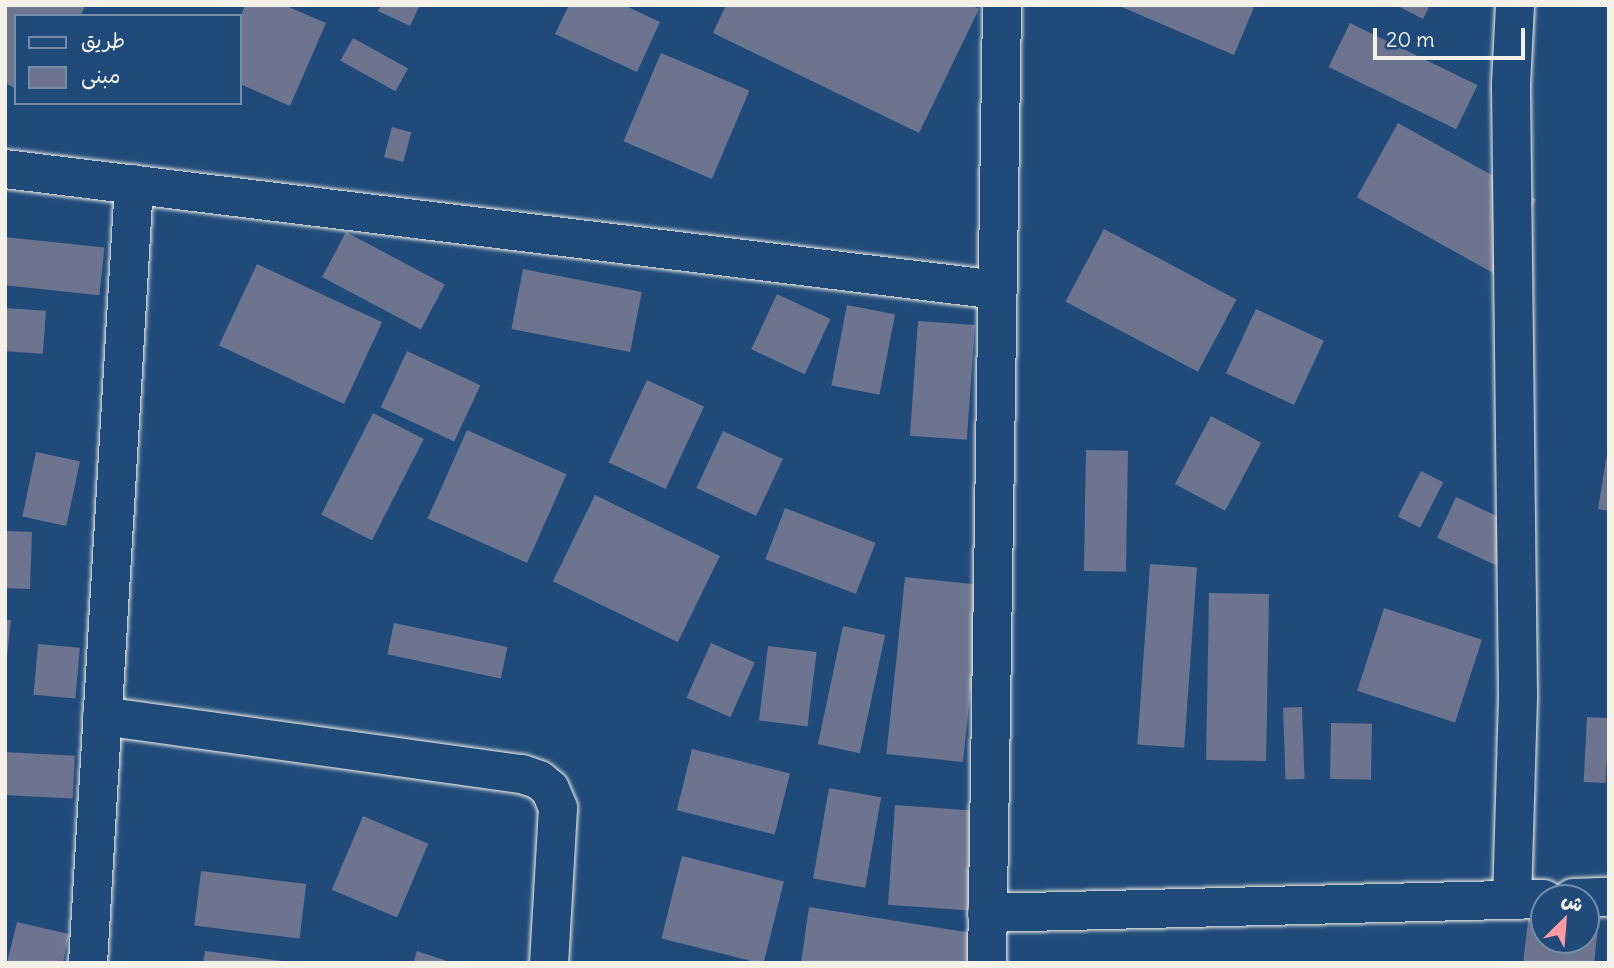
<!DOCTYPE html>
<html>
<head>
<meta charset="utf-8">
<style>
	body { margin:0 }
	#map { position:relative; width:1614px; height:968px; overflow:hidden; background:#1f4a7a; font-family:Delius,"Playpen Sans Arabic",sans-serif }
	div>[style] { position:absolute }
	.building>* { inset:0; background:#6c748f; transform-origin:0 0 }
	.roads { filter:drop-shadow(0 0 2px #f4f1e8) drop-shadow(0 0 2px #f4f1e8) }
	.street>* { height:38px; margin:-19px; padding:0 19px; transform-origin:19px; border-radius:19px; background:#1f4a7a }
	span { translate:-50% -50%; white-space:nowrap; text-align:center; line-height:1.15; -webkit-text-stroke:5px #1f4a7a; paint-order:stroke }
	.frame { position:absolute; inset:0; border:7px solid #f4f1e8; pointer-events:none }
	.legend { position:absolute; left:14px; top:14px; width:228px; height:91px; box-sizing:border-box; background:#1f4a7a; border:2px solid #748da6; margin:0; padding:9px 12px; list-style:none; font-size:21px; color:#f4f1e8 }
	.legend li { display:flex; align-items:center; gap:14px; height:35px }
	.legend b { width:35px; border:2px solid #748da6 }
	.north { position:absolute; left:1530px; top:884px; width:70px; height:70px; box-sizing:border-box; background:#1f4a7a; border:2px solid #748da6; border-radius:50%; rotate:25deg; font-size:19px; font-weight:700; line-height:28px; text-align:center; color:#f4f1e8 }
	.north::after { content:''; display:block; margin:auto; width:24px; height:32px; background:#ff9aa2; clip-path:polygon(50% 0,100% 100%,50% 72%,0 100%) }
	.scale { position:absolute; left:1373px; top:28px; width:152px; height:32px; box-sizing:border-box; border:4px solid #f4f1e8; border-top:0; padding-left:9px; font-size:21px; line-height:24px; white-space:nowrap; color:#f4f1e8; -webkit-text-stroke:5px #1f4a7a; paint-order:stroke }
</style>
</head>
<body>
<div id="map">
	<div class="building">
		<i style="clip-path:polygon(5px 5px,86px 5px,80px 16px,16px 16px,16px 89px,5px 83px)"></i>
		<i style="clip-path:polygon(245px 5px,284px 5px,326px 23px,290px 106px,240px 84px,240px 18px)"></i>
		<i style="clip-path:polygon(381px 5px,420px 5px,410px 26px,378px 11px)"></i>
		<i style="clip-path:polygon(569px 5px,624px 5px,660px 22px,637px 72px,555px 34px)"></i>
		<i style="clip-path:polygon(726px 5px,971px 5px,979px 9px,919px 133px,713px 33px)"></i>
		<i style="clip-path:polygon(1117px 5px,1255px 5px,1234px 55px)"></i>
		<i style="clip-path:polygon(1396px 5px,1430px 5px,1423px 19px)"></i>
		<i style="left:1350px;top:23px;width:142px;height:49px;rotate:26deg"></i>
		<i style="left:353px;top:38px;width:63px;height:26px;rotate:29deg"></i>
		<i style="left:661px;top:53px;width:96px;height:96px;rotate:23deg"></i>
		<i style="left:1398px;top:123px;width:158px;height:85px;rotate:29deg"></i>
		<i style="left:392px;top:127px;width:20px;height:31px;rotate:15deg"></i>
		<i style="left:1104px;top:229px;width:150px;height:82px;rotate:28deg"></i>
		<i style="left:346px;top:232px;width:112px;height:51px;rotate:28deg"></i>
		<i style="left:5px;top:237px;width:100px;height:48px;rotate:6deg"></i>
		<i style="left:257px;top:264px;width:138px;height:90px;rotate:25deg"></i>
		<i style="left:523px;top:269px;width:121px;height:61px;rotate:11deg"></i>
		<i style="left:777px;top:294px;width:59px;height:61px;rotate:25deg"></i>
		<i style="left:847px;top:305px;width:49px;height:82px;rotate:11deg"></i>
		<i style="left:5px;top:308px;width:41px;height:43px;rotate:4deg"></i>
		<i style="left:1256px;top:309px;width:75px;height:71px;rotate:25deg"></i>
		<i style="left:918px;top:321px;width:57px;height:115px;rotate:4deg"></i>
		<i style="left:407px;top:351px;width:81px;height:62px;rotate:25deg"></i>
		<i style="left:647px;top:380px;width:63px;height:91px;rotate:25deg"></i>
		<i style="left:373px;top:413px;width:57px;height:114px;rotate:27deg"></i>
		<i style="left:1211px;top:416px;width:57px;height:77px;rotate:28deg"></i>
		<i style="left:467px;top:430px;width:109px;height:97px;rotate:24deg"></i>
		<i style="left:723px;top:431px;width:66px;height:63px;rotate:25deg"></i>
		<i style="left:1086px;top:450px;width:42px;height:121px;rotate:1deg"></i>
		<i style="left:36px;top:452px;width:45px;height:66px;rotate:12deg"></i>
		<i style="clip-path:polygon(1607px 454px,1609px 454px,1609px 511px,1598px 509px)"></i>
		<i style="left:1421px;top:471px;width:25px;height:51px;rotate:27deg"></i>
		<i style="left:595px;top:495px;width:139px;height:96px;rotate:26deg"></i>
		<i style="left:1456px;top:497px;width:72px;height:45px;rotate:25deg"></i>
		<i style="left:785px;top:508px;width:97px;height:55px;rotate:21deg"></i>
		<i style="left:5px;top:531px;width:27px;height:57px;rotate:2deg"></i>
		<i style="left:1150px;top:564px;width:47px;height:181px;rotate:4deg"></i>
		<i style="left:905px;top:577px;width:77px;height:178px;rotate:6deg"></i>
		<i style="left:1209px;top:593px;width:60px;height:167px;rotate:1deg"></i>
		<i style="left:1384px;top:608px;width:103px;height:87px;rotate:18deg"></i>
		<i style="clip-path:polygon(5px 620px,11px 620px,7px 656px,5px 656px)"></i>
		<i style="left:394px;top:623px;width:116px;height:32px;rotate:12deg"></i>
		<i style="left:843px;top:626px;width:43px;height:121px;rotate:12deg"></i>
		<i style="left:711px;top:643px;width:48px;height:60px;rotate:24deg"></i>
		<i style="left:38px;top:644px;width:42px;height:51px;rotate:5deg"></i>
		<i style="left:768px;top:646px;width:49px;height:75px;rotate:7deg"></i>
		<i style="left:1302px;top:707px;width:72px;height:19px;rotate:88deg"></i>
		<i style="left:1587px;top:717px;width:22px;height:65px;rotate:3deg"></i>
		<i style="left:1331px;top:723px;width:41px;height:56px;rotate:1deg"></i>
		<i style="left:692px;top:749px;width:101px;height:63px;rotate:14deg"></i>
		<i style="left:5px;top:752px;width:70px;height:43px;rotate:3deg"></i>
		<i style="left:829px;top:788px;width:53px;height:92px;rotate:10deg"></i>
		<i style="left:895px;top:805px;width:81px;height:100px;rotate:4deg"></i>
		<i style="left:363px;top:816px;width:71px;height:80px;rotate:23deg"></i>
		<i style="left:682px;top:856px;width:105px;height:85px;rotate:14deg"></i>
		<i style="left:201px;top:871px;width:106px;height:55px;rotate:7deg"></i>
		<i style="clip-path:polygon(809px 907px,978px 934px,974px 963px,801px 963px)"></i>
		<i style="clip-path:polygon(1529px 913px,1544px 915px,1544px 940px,1586px 940px,1586px 920px,1599px 921px,1594px 963px,1523px 963px)"></i>
		<i style="clip-path:polygon(17px 922px,69px 934px,63px 963px,7px 963px)"></i>
		<i style="clip-path:polygon(205px 951px,282px 961px,282px 963px,203px 963px)"></i>
		<i style="clip-path:polygon(417px 951px,450px 962px,450px 963px,413px 963px)"></i>
	</div>
	<div class="roads">
		<div class="street">
			<i style="left:5px;top:169px;width:999px;rotate:6.95deg"></i>
			<i style="left:102px;top:716px;width:424px;rotate:7.9deg"></i>
			<i style="left:522px;top:774px;width:18px;rotate:19deg"></i>
			<i style="left:539px;top:780px;width:14px;rotate:39deg"></i>
			<i style="left:550px;top:789px;width:21px;rotate:67deg"></i>
			<i style="left:558px;top:808px;width:155px;rotate:93.3deg"></i>
			<i style="left:1573px;top:898px;width:36px;rotate:-2deg"></i>
			<i style="left:1512px;top:900px;width:206px;rotate:-88.3deg"></i>
			<i style="left:1518px;top:694px;width:610px;rotate:-90.66deg"></i>
			<i style="left:1511px;top:84px;width:79px;rotate:-87.1deg"></i>
			<i style="left:987px;top:913px;width:557px;rotate:-1.44deg"></i>
			<i style="left:88px;top:963px;width:780px;rotate:-86.62deg"></i>
			<i style="left:987px;top:963px;width:958px;rotate:-89.1deg"></i>
		</div>
	</div>
	<div class="frame"></div>
	<ul class="legend">
	<li><b style="height:9px;background:#1f4a7a"></b>طريق</li>
	<li><b style="height:19px;background:#6c748f"></b>مبنى</li>
	</ul>
	<div class="north">ش</div>
	<div class="scale">20 m</div>
</div>
</body>
</html>
